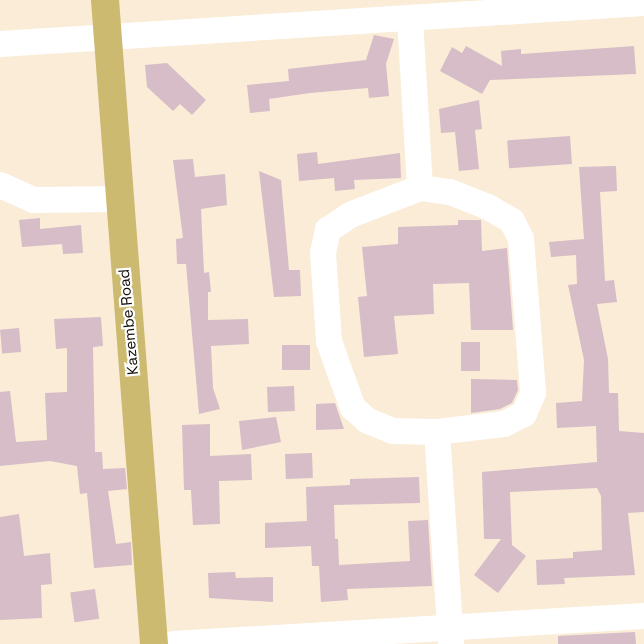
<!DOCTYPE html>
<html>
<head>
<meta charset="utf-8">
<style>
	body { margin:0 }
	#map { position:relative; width:644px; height:644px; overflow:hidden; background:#faecd7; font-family:"Space Grotesk",sans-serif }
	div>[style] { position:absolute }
	.building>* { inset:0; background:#d6bdc7; transform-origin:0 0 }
	.minor>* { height:26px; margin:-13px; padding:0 13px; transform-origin:13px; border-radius:13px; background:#fff }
	.major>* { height:28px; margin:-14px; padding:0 14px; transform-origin:14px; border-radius:14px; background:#ccba71 }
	span { translate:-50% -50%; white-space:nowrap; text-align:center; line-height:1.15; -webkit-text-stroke:4.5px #fff; paint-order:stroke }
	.street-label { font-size:15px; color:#110c06 }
</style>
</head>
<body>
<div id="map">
	<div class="building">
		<i style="clip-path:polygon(374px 35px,394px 39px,386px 64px,389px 96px,369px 98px,368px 88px,310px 93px,269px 99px,270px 111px,250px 113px,247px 85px,289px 81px,288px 69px,366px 60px)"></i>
		<i style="clip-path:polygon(466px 46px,502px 66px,501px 51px,521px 49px,521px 54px,634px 46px,636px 74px,490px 80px,482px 94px,440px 71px,452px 47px,462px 53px)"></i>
		<i style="clip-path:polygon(167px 63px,206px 100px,192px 115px,180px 104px,173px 111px,147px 87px,145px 65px)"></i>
		<i style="clip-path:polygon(479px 100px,482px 129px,475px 130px,479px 169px,459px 171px,455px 132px,441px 133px,439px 109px)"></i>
		<i style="left:570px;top:136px;width:28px;height:63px;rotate:86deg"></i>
		<i style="clip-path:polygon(317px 152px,318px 164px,400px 153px,401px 178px,354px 180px,355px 189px,335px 191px,334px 178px,299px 181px,297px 154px)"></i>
		<i style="clip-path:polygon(193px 159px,195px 177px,225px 174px,227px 205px,201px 209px,204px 273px,209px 272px,211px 292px,208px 292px,208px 320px,248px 319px,249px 344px,211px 346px,213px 388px,220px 409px,199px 414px,186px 264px,177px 264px,176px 239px,183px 238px,173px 160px)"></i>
		<i style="clip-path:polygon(616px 166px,617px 191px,600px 192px,605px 281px,614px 280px,617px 302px,597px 304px,608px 359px,609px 393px,618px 393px,619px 431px,644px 433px,644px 512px,628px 513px,635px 575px,564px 578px,565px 584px,537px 585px,536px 560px,573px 558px,573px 552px,602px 550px,601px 496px,597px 488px,510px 492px,512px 545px,526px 556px,498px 593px,474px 575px,501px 539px,484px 539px,482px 472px,597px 462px,596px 426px,557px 428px,556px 403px,582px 401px,584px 360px,568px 285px,577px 284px,576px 255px,551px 257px,549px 242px,584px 239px,579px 167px)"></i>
		<i style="clip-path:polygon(259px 171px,281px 180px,289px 270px,300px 270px,301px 296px,274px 297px)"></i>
		<i style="clip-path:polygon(40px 218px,40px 229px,81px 225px,83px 253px,63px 254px,62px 244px,22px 247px,19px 220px)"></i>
		<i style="clip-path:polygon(458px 220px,481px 220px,482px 251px,507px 248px,513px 330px,471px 330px,469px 283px,433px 284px,434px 314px,394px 316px,398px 354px,364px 357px,358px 297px,367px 296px,362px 247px,398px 244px,398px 227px,458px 225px)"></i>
		<i style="clip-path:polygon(101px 317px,103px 346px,93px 347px,95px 452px,102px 452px,103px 469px,125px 468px,127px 489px,108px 491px,116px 544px,131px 542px,132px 565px,94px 568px,87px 493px,80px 494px,77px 466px,50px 461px,0 466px,0 392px,10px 391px,16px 442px,47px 440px,45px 393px,67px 392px,67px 348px,56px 349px,54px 319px)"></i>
		<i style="left:19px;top:328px;width:24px;height:19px;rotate:85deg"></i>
		<i style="left:461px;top:342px;width:19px;height:29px"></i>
		<i style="left:310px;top:345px;width:25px;height:28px;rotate:90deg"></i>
		<i style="clip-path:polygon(471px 379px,517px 380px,518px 390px,512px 403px,500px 409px,471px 413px)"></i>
		<i style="left:294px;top:386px;width:25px;height:27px;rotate:88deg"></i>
		<i style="clip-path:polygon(335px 403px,344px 429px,316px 430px,316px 404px)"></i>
		<i style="clip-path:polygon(276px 417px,281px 442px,242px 450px,239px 421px)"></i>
		<i style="clip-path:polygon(210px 424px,210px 456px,251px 454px,252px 480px,219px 481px,220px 524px,193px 525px,191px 490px,184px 490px,182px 425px)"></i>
		<i style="left:312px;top:453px;width:25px;height:27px;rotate:88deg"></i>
		<i style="clip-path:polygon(419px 477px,420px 503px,334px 505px,335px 539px,338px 539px,339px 565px,410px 561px,408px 521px,428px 520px,432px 586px,347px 589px,348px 600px,321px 602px,319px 566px,312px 566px,311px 546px,265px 548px,265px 523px,307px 521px,306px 487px,350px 485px,350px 479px)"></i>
		<i style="clip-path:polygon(19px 514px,24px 556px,50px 553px,52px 584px,41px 585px,42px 618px,0 620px,0 517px)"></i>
		<i style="clip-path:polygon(235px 572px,236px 578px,273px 577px,273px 602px,209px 598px,208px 573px)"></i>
		<i style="left:95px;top:589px;width:30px;height:25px;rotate:82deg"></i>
		<i style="clip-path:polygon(635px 632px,636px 644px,558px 644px,558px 636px)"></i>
	</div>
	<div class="minor">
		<i style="left:410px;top:19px;width:169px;rotate:86.6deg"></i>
		<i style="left:0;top:44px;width:645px;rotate:-3.64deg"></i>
		<i style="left:0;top:185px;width:36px;rotate:24deg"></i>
		<i style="left:33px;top:200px;width:85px;rotate:-0.7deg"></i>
		<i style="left:420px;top:188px;width:30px;rotate:8deg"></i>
		<i style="left:450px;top:192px;width:41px;rotate:21.5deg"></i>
		<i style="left:488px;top:207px;width:28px;rotate:30deg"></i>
		<i style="left:512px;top:221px;width:20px;rotate:63deg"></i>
		<i style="left:521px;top:239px;width:154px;rotate:85.5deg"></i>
		<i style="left:533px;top:393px;width:23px;rotate:113deg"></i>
		<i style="left:524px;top:414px;width:22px;rotate:153deg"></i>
		<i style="left:504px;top:424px;width:67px;rotate:173.2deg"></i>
		<i style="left:437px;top:432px;width:44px;rotate:-178.7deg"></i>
		<i style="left:393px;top:431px;width:27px;rotate:-158deg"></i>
		<i style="left:368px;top:421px;width:20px;rotate:-139deg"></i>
		<i style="left:353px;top:408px;width:29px;rotate:-110deg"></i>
		<i style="left:343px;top:381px;width:42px;rotate:-109.3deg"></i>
		<i style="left:329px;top:341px;width:88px;rotate:-93.9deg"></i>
		<i style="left:323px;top:253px;width:24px;rotate:-78deg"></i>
		<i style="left:328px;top:230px;width:27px;rotate:-34deg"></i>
		<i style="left:350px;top:215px;width:75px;rotate:-21.1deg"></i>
		<i style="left:437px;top:432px;width:212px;rotate:86.2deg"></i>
		<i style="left:173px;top:644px;width:472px;rotate:-3.4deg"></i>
	</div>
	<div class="major">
		<i style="left:105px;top:0;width:646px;rotate:85.65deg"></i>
	</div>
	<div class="street-label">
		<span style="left:128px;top:322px;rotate:-95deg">Kazembe Road</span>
	</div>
</div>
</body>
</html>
